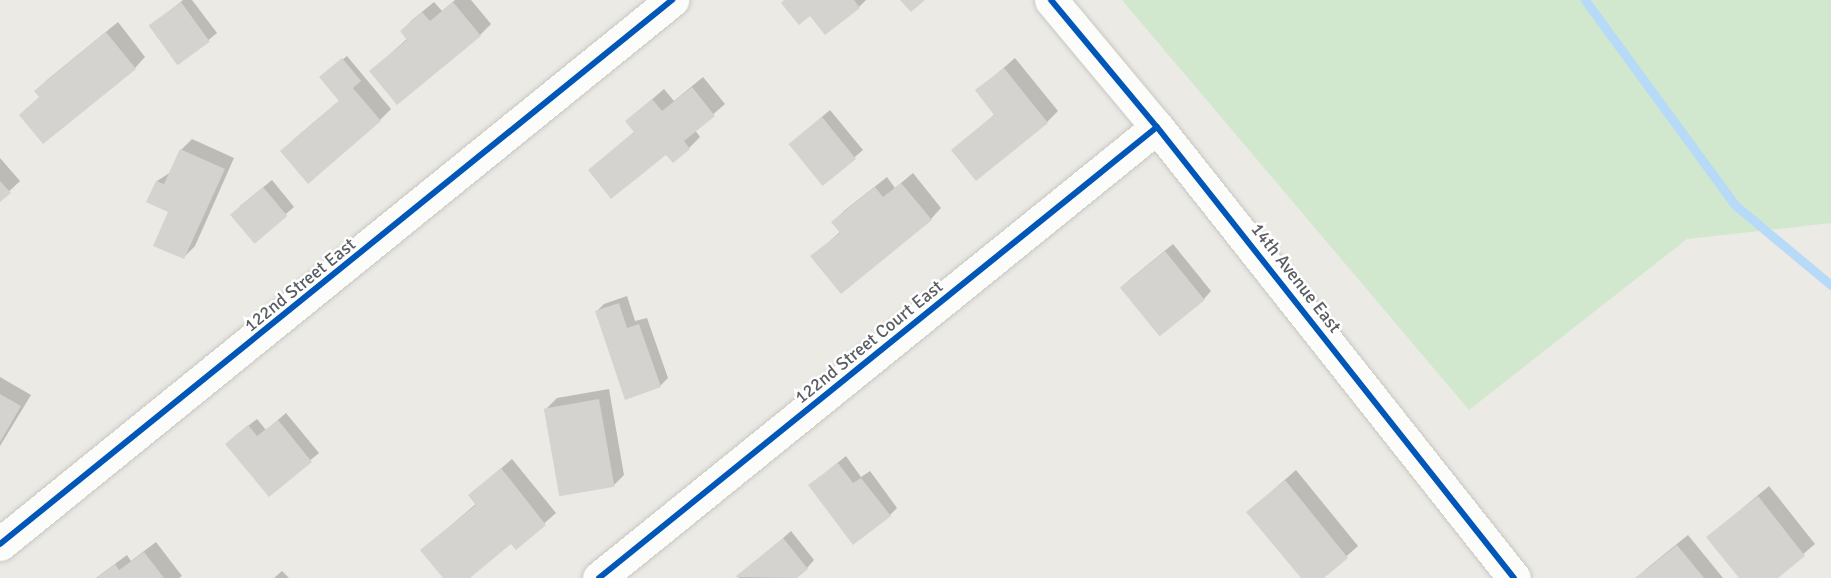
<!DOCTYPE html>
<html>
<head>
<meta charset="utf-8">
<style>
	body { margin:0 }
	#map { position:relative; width:1831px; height:578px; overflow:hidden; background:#ebeae4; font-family:Signika,sans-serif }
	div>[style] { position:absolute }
	.green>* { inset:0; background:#d1e8cf }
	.shadow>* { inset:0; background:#0003 }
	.stream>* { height:9px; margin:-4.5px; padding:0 4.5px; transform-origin:4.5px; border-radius:4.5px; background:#b6daf7 }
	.building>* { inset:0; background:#d4d3cf; transform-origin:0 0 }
	.roads { filter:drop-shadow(0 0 2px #c7c7c5) drop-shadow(0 0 2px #c7c7c5) }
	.minor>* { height:33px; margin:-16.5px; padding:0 16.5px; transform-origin:16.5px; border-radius:16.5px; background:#fcfcfb }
	.cycleway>* { height:6px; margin:-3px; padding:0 3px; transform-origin:3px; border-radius:3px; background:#0057b8 }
	span { translate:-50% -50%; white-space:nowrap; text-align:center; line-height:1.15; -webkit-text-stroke:5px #fff; paint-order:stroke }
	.street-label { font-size:18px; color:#5a5e63 }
</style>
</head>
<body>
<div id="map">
	<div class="green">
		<i style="clip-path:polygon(1122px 0,1831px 0,1831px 223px,1687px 239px,1469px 410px)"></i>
	</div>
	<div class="shadow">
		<i style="clip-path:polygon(183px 0,192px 0,217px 33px,179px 64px,151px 26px)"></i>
		<i style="clip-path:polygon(455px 0,471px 0,491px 24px,480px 35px,371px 71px,408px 38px,402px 31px,412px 20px,434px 2px,442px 11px)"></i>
		<i style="clip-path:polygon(786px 0,866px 0,859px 7px,810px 14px)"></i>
		<i style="clip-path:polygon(118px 22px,145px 57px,135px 68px,40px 97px,36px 91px,47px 80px)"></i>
		<i style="clip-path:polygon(347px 56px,391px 109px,380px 120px,293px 140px,340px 100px,325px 74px)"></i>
		<i style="clip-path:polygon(1015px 58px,1058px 111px,1047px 122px,953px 150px,995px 114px,977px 91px)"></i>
		<i style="clip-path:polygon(703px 77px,725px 104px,695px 130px,700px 137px,689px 148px,590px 170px,635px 131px,627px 121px,664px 89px,674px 101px)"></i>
		<i style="clip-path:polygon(830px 110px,863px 150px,823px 184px,798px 137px)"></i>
		<i style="clip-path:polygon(192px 139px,234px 158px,195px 246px,184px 257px,170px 211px,148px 201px,157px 181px,171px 172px,181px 150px)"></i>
		<i style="clip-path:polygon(0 158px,20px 181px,0 200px)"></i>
		<i style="clip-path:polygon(913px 173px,941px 208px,931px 219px,812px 257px,841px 231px,833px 222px,844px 211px,887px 177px,895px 188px)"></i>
		<i style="clip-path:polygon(272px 180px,294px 207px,254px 241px,240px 206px)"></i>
		<i style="clip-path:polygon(1173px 244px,1211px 291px,1204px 299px,1129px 280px)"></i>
		<i style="clip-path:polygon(627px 296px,635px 321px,647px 318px,668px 378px,660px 386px,597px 311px,604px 304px)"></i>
		<i style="clip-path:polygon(0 377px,31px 395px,0 446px)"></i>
		<i style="clip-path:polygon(609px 389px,624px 475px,613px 486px,546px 409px,557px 398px)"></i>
		<i style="clip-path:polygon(286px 413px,319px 453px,269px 495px,235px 436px,257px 419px,266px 430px)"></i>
		<i style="clip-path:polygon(846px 456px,861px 477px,870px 471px,897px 508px,890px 515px,810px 485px)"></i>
		<i style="clip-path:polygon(512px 459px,556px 513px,516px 548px,511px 542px,467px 578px,444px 578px,422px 550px,477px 503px,470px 495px)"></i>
		<i style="clip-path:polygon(1296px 470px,1358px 546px,1322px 578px,1302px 578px,1248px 512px)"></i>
		<i style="clip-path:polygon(1769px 486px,1815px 544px,1775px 578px,1741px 578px,1708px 537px)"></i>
		<i style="clip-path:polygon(791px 531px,814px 560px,807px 568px,794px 578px,738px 578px)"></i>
		<i style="clip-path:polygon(1688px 535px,1723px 578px,1637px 578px,1646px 569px)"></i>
		<i style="clip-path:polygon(156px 542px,182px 576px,179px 578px,96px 578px,127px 555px,131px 561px)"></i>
		<i style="clip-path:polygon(282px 571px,289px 578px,274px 578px)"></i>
	</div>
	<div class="stream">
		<i style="left:1585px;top:0;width:254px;rotate:53.8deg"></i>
		<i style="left:1735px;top:205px;width:125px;rotate:39.8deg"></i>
	</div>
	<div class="building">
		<i style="clip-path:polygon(784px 0,854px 0,860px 8px,825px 35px,810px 16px,799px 25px,781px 3px)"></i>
		<i style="clip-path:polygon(900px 0,925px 0,911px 12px)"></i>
		<i style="left:181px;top:2px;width:49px;height:40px;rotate:54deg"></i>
		<i style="clip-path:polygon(453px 2px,481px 36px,397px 105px,369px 71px,407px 40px,400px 31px,422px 12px,430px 21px)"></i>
		<i style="clip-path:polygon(106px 32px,136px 69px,43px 144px,19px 115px,39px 97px,34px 91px)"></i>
		<i style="clip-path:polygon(342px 58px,361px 81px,353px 88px,381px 121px,308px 184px,280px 151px,339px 101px,319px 77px)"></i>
		<i style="clip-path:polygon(1004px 68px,1048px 123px,976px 181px,951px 150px,994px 115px,975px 90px)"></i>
		<i style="clip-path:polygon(692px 87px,715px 116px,684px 141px,690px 149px,673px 163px,666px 155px,611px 199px,588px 170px,634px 132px,625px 121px,652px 99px,662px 111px)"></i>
		<i style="left:822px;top:117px;width:54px;height:43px;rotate:51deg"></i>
		<i style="clip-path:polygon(180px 149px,225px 169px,184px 259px,153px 246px,168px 212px,146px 202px,156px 181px,164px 184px)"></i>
		<i style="clip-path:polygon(0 181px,11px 193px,0 202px)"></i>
		<i style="clip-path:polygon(901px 183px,932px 220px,841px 294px,810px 256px,840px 233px,831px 222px,875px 187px,883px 197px)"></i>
		<i style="left:263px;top:187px;width:38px;height:43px;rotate:50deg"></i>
		<i style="left:1165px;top:251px;width:63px;height:58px;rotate:51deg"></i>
		<i style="clip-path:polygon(619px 303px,627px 328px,639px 324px,661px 387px,625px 400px,595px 311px)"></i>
		<i style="clip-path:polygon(0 394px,21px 406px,0 442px)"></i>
		<i style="left:599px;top:399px;width:89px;height:56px;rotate:80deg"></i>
		<i style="clip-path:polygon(278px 420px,312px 462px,269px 497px,225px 444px,248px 425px,257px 436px)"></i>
		<i style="clip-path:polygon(838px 463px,853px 483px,861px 478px,891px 516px,853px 545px,808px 485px)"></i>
		<i style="clip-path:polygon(501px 468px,546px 525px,516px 550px,511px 544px,470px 578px,443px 578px,420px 550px,476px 505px,468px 495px)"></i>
		<i style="clip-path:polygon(1285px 480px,1348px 558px,1324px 578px,1301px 578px,1246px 512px)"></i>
		<i style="clip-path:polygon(1758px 496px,1805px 556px,1778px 578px,1739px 578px,1706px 537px)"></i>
		<i style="clip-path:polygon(783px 538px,808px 569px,797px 578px,735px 577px)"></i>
		<i style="clip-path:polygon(1677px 545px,1704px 578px,1635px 578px)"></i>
		<i style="clip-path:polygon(144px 552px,164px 578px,97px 578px,115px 564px,119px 570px)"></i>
	</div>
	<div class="roads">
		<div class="minor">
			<i style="left:1051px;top:0;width:165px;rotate:50.2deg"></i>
			<i style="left:1157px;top:127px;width:575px;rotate:51.64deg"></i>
			<i style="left:0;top:544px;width:865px;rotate:-38.99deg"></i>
			<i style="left:599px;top:578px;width:717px;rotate:-38.95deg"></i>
		</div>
	</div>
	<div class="cycleway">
		<i style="left:1051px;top:0;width:165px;rotate:50.2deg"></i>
		<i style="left:1157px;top:127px;width:575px;rotate:51.64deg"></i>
		<i style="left:0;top:544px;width:865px;rotate:-38.99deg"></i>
		<i style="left:599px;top:578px;width:717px;rotate:-38.95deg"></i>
	</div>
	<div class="street-label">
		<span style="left:1296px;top:278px;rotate:52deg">14th Avenue East</span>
		<span style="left:300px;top:285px;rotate:-39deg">122nd Street East</span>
		<span style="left:869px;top:342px;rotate:-39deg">122nd Street Court East</span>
	</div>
</div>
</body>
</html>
